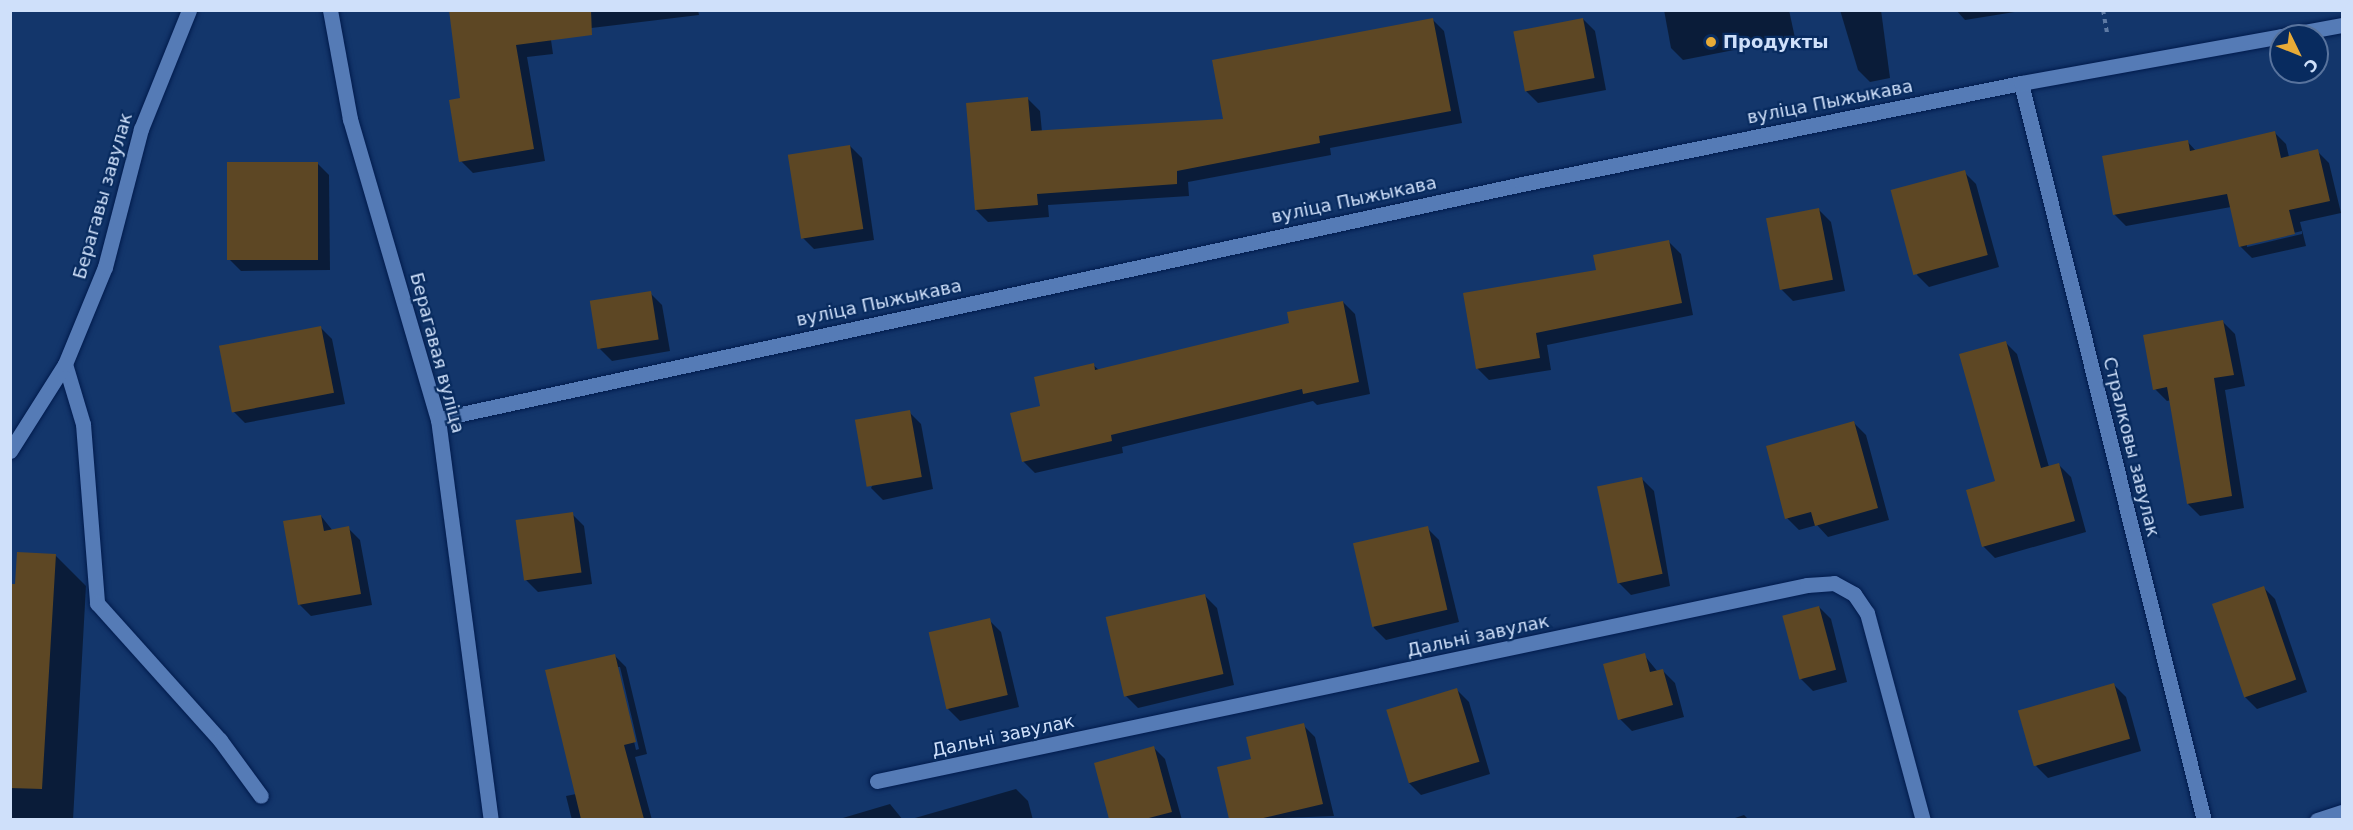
<!DOCTYPE html>
<html>
<head>
<meta charset="utf-8">
<style>
	body { margin:0 }
	#map { position:relative; width:2353px; height:830px; overflow:hidden; background:#13366b; font-family:"DejaVu Sans",sans-serif }
	div>[style] { position:absolute }
	.shadow>* { inset:0; background:#0007 }
	.building>* { inset:0; background:#5d4724; transform-origin:0 0 }
	.path>* { height:4px; margin-top:-2px; transform-origin:0; background:repeating-linear-gradient(90deg,#5e7aa4 0 4.5px,transparent 0 9px) }
	.roads { filter:drop-shadow(0 0 2px #001b4d) drop-shadow(0 0 2px #001b4d) }
	.minor>* { height:15px; margin:-7.5px; padding:0 7.5px; transform-origin:7.5px; border-radius:7.5px; background:#557bb6 }
	.dots>* { width:16px; height:16px; translate:-50% -50%; box-sizing:border-box; border:3px solid #082b5f; border-radius:50% }
	span { translate:-50% -50%; white-space:nowrap; text-align:center; line-height:1.15; -webkit-text-stroke:4.5px #082b5f; paint-order:stroke }
	.poi-label { font-size:18px; color:#cfe0fa; font-weight:700 }
	.left { translate:0 -50%; text-align:left }
	.street-label { font-size:18px; color:#cfe0fa }
	.frame { position:absolute; inset:0; border:12px solid #cfe0fa; pointer-events:none }
	.north { position:absolute; left:2269px; top:24px; width:60px; height:60px; box-sizing:border-box; background:#082b5f; border:2px solid #58739d; border-radius:50%; rotate:133deg; font-size:16px; font-weight:700; line-height:24px; text-align:center; color:#cfe0fa }
	.north::after { content:''; display:block; margin:auto; width:21px; height:27px; background:#e8ab37; clip-path:polygon(50% 0,100% 100%,50% 72%,0 100%) }
</style>
</head>
<body>
<div id="map">
	<div class="shadow">
		<i style="clip-path:polygon(450px 10px,698px 10px,699px 15px,550px 33px,553px 54px,527px 57px,545px 161px,473px 173px,461px 161px,462px 100px)"></i>
		<i style="clip-path:polygon(1664px 10px,1789px 10px,1795px 38px,1683px 60px,1671px 48px)"></i>
		<i style="clip-path:polygon(1840px 10px,1881px 10px,1890px 78px,1870px 82px,1858px 70px)"></i>
		<i style="clip-path:polygon(1956px 10px,2027px 10px,1965px 20px)"></i>
		<i style="clip-path:polygon(1432px 19px,1444px 31px,1462px 123px,1330px 148px,1331px 155px,1188px 182px,1189px 196px,1048px 205px,1049px 217px,988px 222px,976px 210px,1028px 99px,1040px 111px,1042px 132px,1225px 120px)"></i>
		<i style="clip-path:polygon(1583px 19px,1595px 31px,1606px 90px,1538px 103px,1526px 91px)"></i>
		<i style="clip-path:polygon(evenodd,2274px 132px,2286px 144px,2289px 157px,2317px 151px,2329px 163px,2341px 213px,2300px 222px,2306px 246px,2252px 258px,2240px 246px,2231px 207px,2126px 226px,2114px 214px,2187px 141px,2196px 151px,2274px 132px,2302px 231px,2302px 234px,2247px 247px,2247px 244px,2302px 231px)"></i>
		<i style="clip-path:polygon(850px 146px,862px 158px,874px 240px,814px 249px,802px 237px)"></i>
		<i style="clip-path:polygon(317px 163px,329px 175px,330px 270px,241px 271px,229px 259px)"></i>
		<i style="clip-path:polygon(1964px 172px,1976px 184px,1999px 267px,1929px 287px,1917px 275px)"></i>
		<i style="clip-path:polygon(1819px 210px,1831px 222px,1845px 291px,1793px 301px,1781px 289px)"></i>
		<i style="clip-path:polygon(1669px 242px,1681px 254px,1693px 315px,1547px 345px,1551px 370px,1489px 380px,1477px 368px,1598px 271px)"></i>
		<i style="clip-path:polygon(650px 293px,662px 305px,670px 351px,612px 361px,600px 349px)"></i>
		<i style="clip-path:polygon(1343px 302px,1355px 314px,1370px 394px,1317px 405px,1313px 401px,1122px 447px,1123px 453px,1035px 473px,1023px 461px,1042px 407px,1093px 365px,1099px 370px,1291px 325px)"></i>
		<i style="clip-path:polygon(2223px 322px,2235px 334px,2245px 386px,2225px 390px,2244px 508px,2200px 516px,2188px 504px,2171px 400px,2167px 401px,2155px 389px)"></i>
		<i style="clip-path:polygon(320px 327px,332px 339px,345px 404px,245px 423px,233px 411px)"></i>
		<i style="clip-path:polygon(2005px 342px,2017px 354px,2049px 467px,2059px 465px,2071px 477px,2086px 532px,1995px 558px,1983px 546px,1997px 482px)"></i>
		<i style="clip-path:polygon(909px 412px,921px 424px,933px 489px,883px 500px,871px 488px)"></i>
		<i style="clip-path:polygon(1854px 423px,1866px 435px,1889px 520px,1828px 537px,1817px 525px,1799px 530px,1787px 518px)"></i>
		<i style="clip-path:polygon(1642px 479px,1654px 491px,1670px 586px,1631px 595px,1619px 583px,1599px 488px)"></i>
		<i style="clip-path:polygon(572px 514px,584px 526px,592px 584px,538px 592px,526px 580px)"></i>
		<i style="clip-path:polygon(321px 516px,333px 531px,348px 528px,360px 540px,372px 605px,311px 616px,299px 604px)"></i>
		<i style="clip-path:polygon(1427px 528px,1439px 540px,1459px 622px,1386px 640px,1374px 628px,1355px 546px)"></i>
		<i style="clip-path:polygon(55px 555px,86px 586px,73px 820px,10px 820px,10px 585px,17px 585px)"></i>
		<i style="clip-path:polygon(2263px 587px,2275px 599px,2307px 692px,2257px 709px,2245px 697px)"></i>
		<i style="clip-path:polygon(1205px 596px,1217px 608px,1234px 685px,1138px 708px,1126px 696px)"></i>
		<i style="clip-path:polygon(1819px 607px,1831px 619px,1847px 682px,1813px 691px,1801px 679px)"></i>
		<i style="clip-path:polygon(989px 620px,1001px 632px,1019px 707px,960px 721px,948px 709px)"></i>
		<i style="clip-path:polygon(evenodd,614px 655px,626px 667px,647px 754px,635px 757px,652px 820px,572px 820px,566px 796px,576px 794px,614px 655px,617px 667px,620px 667px,639px 749px,636px 750px,617px 667px)"></i>
		<i style="clip-path:polygon(1644px 655px,1658px 672px,1663px 671px,1675px 683px,1684px 717px,1632px 731px,1620px 719px)"></i>
		<i style="clip-path:polygon(2114px 685px,2126px 697px,2141px 751px,2048px 778px,2036px 766px)"></i>
		<i style="clip-path:polygon(1457px 690px,1469px 702px,1490px 774px,1421px 795px,1409px 783px,1388px 710px)"></i>
		<i style="clip-path:polygon(1303px 725px,1315px 737px,1334px 816px,1230px 820px,1219px 768px,1253px 760px)"></i>
		<i style="clip-path:polygon(1153px 747px,1165px 759px,1182px 820px,1111px 820px,1095px 764px)"></i>
		<i style="clip-path:polygon(1016px 789px,1028px 801px,1033px 820px,908px 820px)"></i>
		<i style="clip-path:polygon(890px 804px,903px 820px,836px 820px)"></i>
		<i style="clip-path:polygon(1744px 815px,1749px 820px,1729px 820px)"></i>
	</div>
	<div class="building">
		<i style="clip-path:polygon(449px 10px,591px 10px,592px 35px,516px 45px,534px 149px,459px 162px,449px 100px,460px 98px)"></i>
		<i style="clip-path:polygon(1433px 18px,1451px 111px,1319px 136px,1320px 143px,1177px 171px,1177px 184px,1037px 194px,1038px 205px,975px 210px,966px 103px,1028px 97px,1031px 131px,1223px 119px,1212px 60px)"></i>
		<i style="left:1583px;top:18px;width:61px;height:71px;rotate:79deg"></i>
		<i style="clip-path:polygon(2275px 131px,2281px 158px,2318px 149px,2330px 201px,2289px 210px,2295px 234px,2239px 247px,2227px 194px,2113px 215px,2102px 156px,2188px 140px,2190px 151px)"></i>
		<i style="left:850px;top:145px;width:85px;height:63px;rotate:81deg"></i>
		<i style="left:227px;top:162px;width:91px;height:98px"></i>
		<i style="left:1965px;top:170px;width:88px;height:77px;rotate:75deg"></i>
		<i style="left:1819px;top:208px;width:73px;height:54px;rotate:79deg"></i>
		<i style="clip-path:polygon(1669px 240px,1682px 303px,1536px 333px,1540px 358px,1476px 369px,1463px 293px,1596px 270px,1593px 255px)"></i>
		<i style="left:651px;top:291px;width:49px;height:62px;rotate:81deg"></i>
		<i style="clip-path:polygon(1343px 301px,1359px 382px,1303px 394px,1302px 389px,1111px 435px,1112px 441px,1022px 462px,1010px 413px,1040px 406px,1034px 377px,1094px 363px,1095px 370px,1289px 323px,1287px 312px)"></i>
		<i style="clip-path:polygon(2223px 320px,2234px 375px,2214px 378px,2232px 496px,2187px 504px,2167px 387px,2153px 390px,2143px 335px)"></i>
		<i style="left:321px;top:326px;width:68px;height:104px;rotate:79deg"></i>
		<i style="clip-path:polygon(2006px 341px,2041px 468px,2059px 463px,2075px 521px,1982px 547px,1966px 490px,1995px 481px,1959px 354px)"></i>
		<i style="left:910px;top:410px;width:68px;height:56px;rotate:80deg"></i>
		<i style="clip-path:polygon(1854px 421px,1878px 508px,1815px 526px,1811px 512px,1785px 519px,1766px 446px)"></i>
		<i style="left:1642px;top:477px;width:99px;height:46px;rotate:78deg"></i>
		<i style="left:573px;top:512px;width:61px;height:58px;rotate:82deg"></i>
		<i style="clip-path:polygon(321px 515px,324px 531px,349px 526px,361px 594px,298px 605px,283px 521px)"></i>
		<i style="left:1428px;top:526px;width:86px;height:77px;rotate:77deg"></i>
		<i style="clip-path:polygon(17px 552px,56px 554px,42px 789px,10px 788px,10px 584px,15px 584px)"></i>
		<i style="left:2264px;top:586px;width:99px;height:55px;rotate:71deg"></i>
		<i style="left:1205px;top:594px;width:82px;height:102px;rotate:77deg"></i>
		<i style="left:1819px;top:606px;width:66px;height:38px;rotate:75deg"></i>
		<i style="left:990px;top:618px;width:79px;height:63px;rotate:77deg"></i>
		<i style="clip-path:polygon(1645px 653px,1650px 672px,1663px 669px,1673px 705px,1618px 720px,1603px 664px)"></i>
		<i style="clip-path:polygon(615px 654px,636px 742px,624px 745px,644px 819px,581px 819px,545px 670px)"></i>
		<i style="left:2114px;top:683px;width:58px;height:100px;rotate:74deg"></i>
		<i style="left:1457px;top:688px;width:77px;height:74px;rotate:73deg"></i>
		<i style="clip-path:polygon(1304px 723px,1323px 804px,1259px 819px,1229px 819px,1217px 767px,1251px 759px,1246px 737px)"></i>
		<i style="clip-path:polygon(1154px 746px,1172px 812px,1145px 819px,1109px 819px,1094px 763px)"></i>
	</div>
	<div class="path">
		<i style="left:2103px;top:10px;width:23px;rotate:80deg"></i>
	</div>
	<div class="roads">
		<div class="minor">
			<i style="left:330px;top:10px;width:111px;rotate:79.6deg"></i>
			<i style="left:350px;top:119px;width:313px;rotate:73.7deg"></i>
			<i style="left:438px;top:419px;width:404px;rotate:82.5deg"></i>
			<i style="left:2282px;top:36px;width:61px;rotate:-10.4deg"></i>
			<i style="left:2021px;top:83px;width:759px;rotate:76.06deg"></i>
			<i style="left:65px;top:364px;width:63px;rotate:73.3deg"></i>
			<i style="left:83px;top:424px;width:180px;rotate:85.5deg"></i>
			<i style="left:97px;top:603px;width:184px;rotate:48.1deg"></i>
			<i style="left:220px;top:740px;width:69px;rotate:53.8deg"></i>
			<i style="left:438px;top:419px;width:1109px;rotate:-12.23deg"></i>
			<i style="left:1522px;top:184px;width:509px;rotate:-11.44deg"></i>
			<i style="left:2021px;top:83px;width:264px;rotate:-10.2deg"></i>
			<i style="left:10px;top:451px;width:103px;rotate:-57.7deg"></i>
			<i style="left:65px;top:364px;width:105px;rotate:-67.6deg"></i>
			<i style="left:105px;top:267px;width:143px;rotate:-75.4deg"></i>
			<i style="left:141px;top:129px;width:128px;rotate:-68deg"></i>
			<i style="left:877px;top:781px;width:950px;rotate:-11.9deg"></i>
			<i style="left:1807px;top:585px;width:27px;rotate:-4deg"></i>
			<i style="left:1834px;top:583px;width:23px;rotate:29deg"></i>
			<i style="left:1854px;top:594px;width:23px;rotate:56deg"></i>
			<i style="left:1867px;top:613px;width:214px;rotate:74.9deg"></i>
			<i style="left:2317px;top:820px;width:26px;rotate:-18deg"></i>
		</div>
	</div>
	<div class="dots">
		<i style="left:1711px;top:42px;background:#e8ab37"></i>
	</div>
	<div class="poi-label">
		<span class="left" style="left:1723px;top:42px">Продукты</span>
	</div>
	<div class="street-label">
		<span style="left:1830px;top:102px;rotate:-11deg">вуліца Пыжыкава</span>
		<span style="left:103px;top:196px;rotate:-74deg">Берагавы завулак</span>
		<span style="left:1354px;top:200px;rotate:-12deg">вуліца Пыжыкава</span>
		<span style="left:879px;top:303px;rotate:-12deg">вуліца Пыжыкава</span>
		<span style="left:437px;top:353px;rotate:75deg">Берагавая вуліца</span>
		<span style="left:2131px;top:447px;rotate:76deg">Стралковы завулак</span>
		<span style="left:1478px;top:636px;rotate:-12deg">Дальні завулак</span>
		<span style="left:1003px;top:736px;rotate:-12deg">Дальні завулак</span>
	</div>
	<div class="frame"></div>
	<div class="north">С</div>
</div>
</body>
</html>
